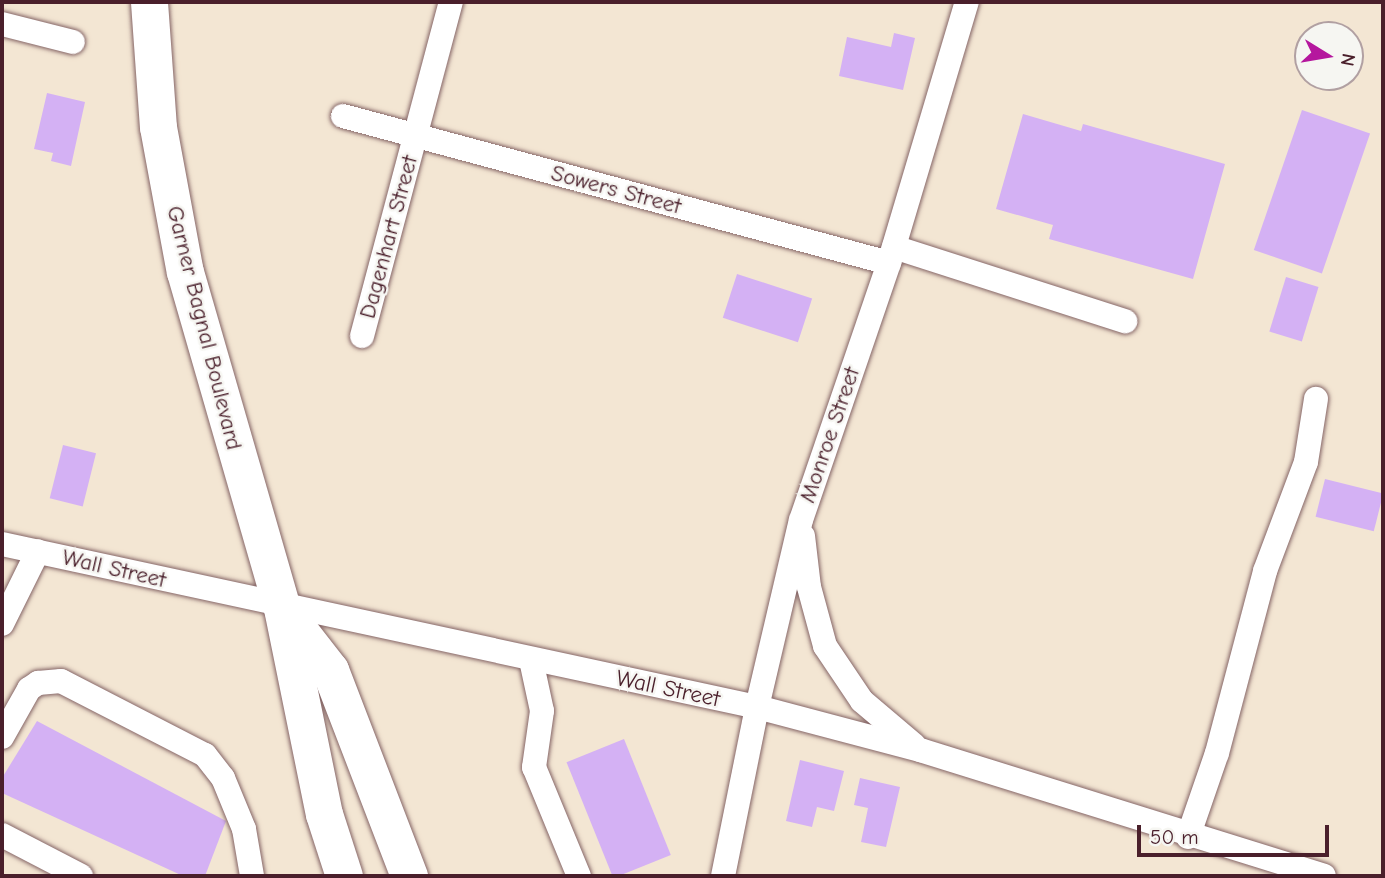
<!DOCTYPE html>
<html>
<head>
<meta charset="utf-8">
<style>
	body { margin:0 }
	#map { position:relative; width:1385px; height:878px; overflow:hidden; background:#f3e6d3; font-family:"Comic Neue",sans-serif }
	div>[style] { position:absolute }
	.building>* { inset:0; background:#d4b1f4; transform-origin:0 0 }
	.roads { filter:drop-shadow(0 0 2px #856566) drop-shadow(0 0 2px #856566) }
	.minor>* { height:24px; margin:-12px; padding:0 12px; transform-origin:12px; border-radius:12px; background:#fff }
	.highway>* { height:37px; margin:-18.5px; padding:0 18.5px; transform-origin:18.5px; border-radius:18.5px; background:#fff }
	span { translate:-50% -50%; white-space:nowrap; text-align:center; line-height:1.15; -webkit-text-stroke:5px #f6f6f2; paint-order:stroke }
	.street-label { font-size:23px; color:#4a1f2b }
	.frame { position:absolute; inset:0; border:4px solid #4a1f2b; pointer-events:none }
	.north { position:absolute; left:1294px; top:21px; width:70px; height:70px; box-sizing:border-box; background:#f6f6f2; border:2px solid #b1a0a2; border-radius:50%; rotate:101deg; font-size:19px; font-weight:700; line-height:28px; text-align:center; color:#4a1f2b }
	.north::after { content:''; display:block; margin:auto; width:24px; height:32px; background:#b5179e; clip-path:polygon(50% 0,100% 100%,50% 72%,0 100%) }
	.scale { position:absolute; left:1137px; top:825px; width:192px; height:32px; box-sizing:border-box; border:4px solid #4a1f2b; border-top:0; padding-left:9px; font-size:21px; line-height:24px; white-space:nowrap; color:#4a1f2b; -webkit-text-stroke:5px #f6f6f2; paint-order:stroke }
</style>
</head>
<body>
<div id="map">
	<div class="building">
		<i style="clip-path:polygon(894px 33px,915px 38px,903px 90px,839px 76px,847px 37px,891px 47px)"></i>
		<i style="clip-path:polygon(47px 93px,85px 102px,71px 166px,51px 161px,53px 153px,34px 149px)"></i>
		<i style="left:1302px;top:110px;width:72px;height:148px;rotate:19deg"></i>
		<i style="clip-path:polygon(1023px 114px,1081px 131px,1083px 124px,1225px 164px,1193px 279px,1049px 239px,1053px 225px,996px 209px)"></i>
		<i style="left:737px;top:274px;width:79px;height:46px;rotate:18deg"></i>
		<i style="left:1286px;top:277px;width:34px;height:57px;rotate:17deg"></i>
		<i style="left:63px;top:445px;width:34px;height:55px;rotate:14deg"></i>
		<i style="left:1325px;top:479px;width:60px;height:39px;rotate:14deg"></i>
		<i style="clip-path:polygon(37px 721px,226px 821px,205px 876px,183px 876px,2px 793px,2px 778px)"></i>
		<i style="left:624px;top:739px;width:125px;height:62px;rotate:68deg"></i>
		<i style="clip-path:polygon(800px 760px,844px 771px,834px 811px,817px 807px,812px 827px,786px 821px)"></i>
		<i style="clip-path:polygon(860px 778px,900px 787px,886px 847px,861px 842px,868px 808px,854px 805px)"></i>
	</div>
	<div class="roads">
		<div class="minor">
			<i style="left:2px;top:24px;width:73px;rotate:14.2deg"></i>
			<i style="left:343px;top:116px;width:565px;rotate:15.07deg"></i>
			<i style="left:894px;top:247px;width:243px;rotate:17.8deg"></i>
			<i style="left:362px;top:336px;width:346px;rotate:-75.1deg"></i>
			<i style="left:803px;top:536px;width:51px;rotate:83.3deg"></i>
			<i style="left:809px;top:587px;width:61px;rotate:74.8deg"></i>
			<i style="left:825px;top:646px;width:66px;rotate:56.1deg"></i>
			<i style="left:862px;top:701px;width:68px;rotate:40.2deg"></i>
			<i style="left:2px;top:544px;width:772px;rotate:12.18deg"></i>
			<i style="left:757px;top:707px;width:169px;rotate:14.8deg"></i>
			<i style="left:920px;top:750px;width:423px;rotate:17.3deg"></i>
			<i style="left:2px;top:624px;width:81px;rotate:-63.7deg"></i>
			<i style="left:531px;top:660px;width:52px;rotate:77.8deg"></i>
			<i style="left:542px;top:711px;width:57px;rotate:98.1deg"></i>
			<i style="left:534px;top:767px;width:118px;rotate:67.6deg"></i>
			<i style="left:2px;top:737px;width:55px;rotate:-60.6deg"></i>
			<i style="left:29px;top:689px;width:11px;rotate:-34deg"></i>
			<i style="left:38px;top:683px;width:23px;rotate:-5deg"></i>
			<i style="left:61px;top:681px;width:162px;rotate:27.2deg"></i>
			<i style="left:205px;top:755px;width:29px;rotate:52deg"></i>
			<i style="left:223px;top:778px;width:55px;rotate:67.6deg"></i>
			<i style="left:244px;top:829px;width:48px;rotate:80.3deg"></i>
			<i style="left:2px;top:835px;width:89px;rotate:27.4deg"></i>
			<i style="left:1188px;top:837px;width:89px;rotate:-71deg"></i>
			<i style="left:1217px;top:753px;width:188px;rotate:-75.2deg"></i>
			<i style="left:1265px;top:571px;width:116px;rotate:-69.4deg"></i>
			<i style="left:1306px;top:462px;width:64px;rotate:-81deg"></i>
			<i style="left:723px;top:876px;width:172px;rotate:-78.6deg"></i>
			<i style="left:757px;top:707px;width:192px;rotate:-76.8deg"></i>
			<i style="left:801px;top:520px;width:272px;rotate:-71.1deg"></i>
			<i style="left:889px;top:263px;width:272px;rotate:-73.4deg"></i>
		</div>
		<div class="highway">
			<i style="left:149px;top:2px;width:125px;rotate:85.9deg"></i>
			<i style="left:158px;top:127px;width:147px;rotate:79.5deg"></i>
			<i style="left:185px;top:272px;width:350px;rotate:73.9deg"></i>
			<i style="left:282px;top:608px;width:210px;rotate:78.5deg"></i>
			<i style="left:324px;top:814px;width:65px;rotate:72.1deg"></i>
			<i style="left:287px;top:615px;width:70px;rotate:52deg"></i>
			<i style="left:330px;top:670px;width:221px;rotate:69deg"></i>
		</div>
	</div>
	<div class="street-label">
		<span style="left:616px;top:190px;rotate:15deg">Sowers Street</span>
		<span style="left:389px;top:237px;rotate:-75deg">Dagenhart Street</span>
		<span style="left:204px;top:328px;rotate:76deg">Garner Bagnal Boulevard</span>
		<span style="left:830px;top:435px;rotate:-71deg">Monroe Street</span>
		<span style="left:114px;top:569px;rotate:13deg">Wall Street</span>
		<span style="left:668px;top:689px;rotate:12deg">Wall Street</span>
	</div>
	<div class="frame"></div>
	<div class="north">N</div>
	<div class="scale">50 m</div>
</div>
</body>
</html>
